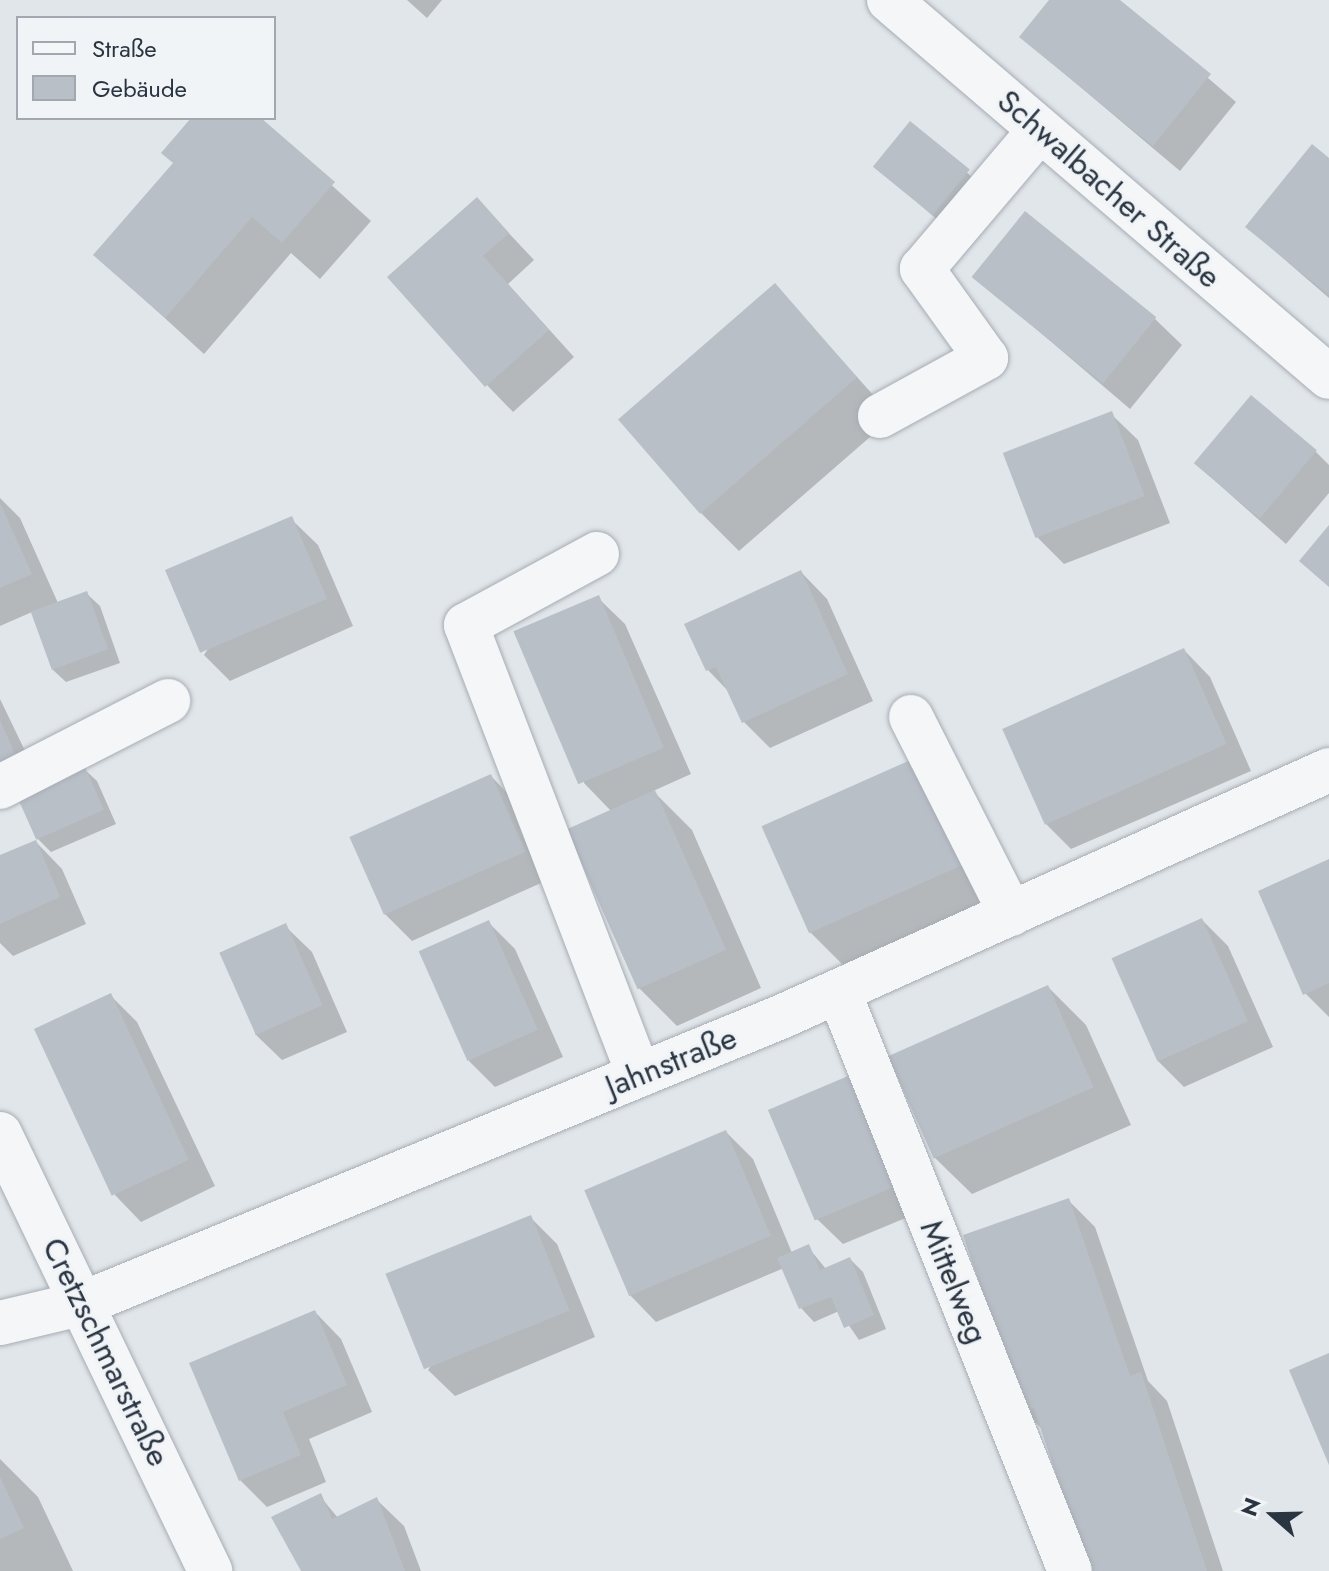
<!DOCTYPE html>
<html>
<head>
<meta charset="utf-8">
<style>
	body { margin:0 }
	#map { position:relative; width:1329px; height:1571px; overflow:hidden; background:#e1e6ea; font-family:Jost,sans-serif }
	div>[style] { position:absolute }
	.shadow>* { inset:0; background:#0003; transform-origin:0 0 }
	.building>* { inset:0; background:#b9bfc7; transform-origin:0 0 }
	.roads { filter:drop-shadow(0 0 2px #a6adb4) drop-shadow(0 0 2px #a6adb4) }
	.minor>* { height:44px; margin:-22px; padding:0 22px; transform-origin:22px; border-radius:22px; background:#f4f6f8 }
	span { translate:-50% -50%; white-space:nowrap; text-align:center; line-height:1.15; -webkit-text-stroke:6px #f1f4f7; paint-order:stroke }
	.street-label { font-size:32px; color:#2a3542 }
	.legend { position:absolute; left:16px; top:16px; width:260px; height:104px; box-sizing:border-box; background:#f1f4f7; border:2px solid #a1a8af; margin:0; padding:10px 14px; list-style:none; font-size:24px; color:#2a3542 }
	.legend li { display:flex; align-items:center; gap:16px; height:40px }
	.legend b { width:40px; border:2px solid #a1a8af }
	.north { position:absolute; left:1233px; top:1475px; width:80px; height:80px; -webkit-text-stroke:6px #f1f4f7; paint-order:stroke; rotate:290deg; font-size:22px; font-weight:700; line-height:32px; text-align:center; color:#2a3542 }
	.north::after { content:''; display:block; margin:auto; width:28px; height:36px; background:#2a3542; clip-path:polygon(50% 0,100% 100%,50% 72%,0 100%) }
</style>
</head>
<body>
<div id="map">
	<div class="shadow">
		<i style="clip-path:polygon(407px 0,442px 0,427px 18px)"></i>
		<i style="clip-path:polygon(1051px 0,1117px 0,1236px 102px,1180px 171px,1021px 37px)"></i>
		<i style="clip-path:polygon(194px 118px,258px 118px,371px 221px,320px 279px,291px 253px,204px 354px,96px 255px,175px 164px)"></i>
		<i style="left:911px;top:124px;width:112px;height:55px;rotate:41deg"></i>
		<i style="clip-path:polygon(1329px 160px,1329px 298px,1247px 227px)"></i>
		<i style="clip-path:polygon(477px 199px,534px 260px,508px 284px,574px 357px,513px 412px,487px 385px)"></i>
		<i style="clip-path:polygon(974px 276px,1155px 319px,1182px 345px,1130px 409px)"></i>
		<i style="clip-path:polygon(775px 286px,893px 417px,739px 551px,701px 513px)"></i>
		<i style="clip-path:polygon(1111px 414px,1138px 440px,1170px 523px,1064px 564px,1037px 537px,1005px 455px)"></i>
		<i style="clip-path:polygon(1315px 451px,1329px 465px,1329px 493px,1286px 544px,1196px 464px)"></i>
		<i style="clip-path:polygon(0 498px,20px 518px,58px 603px,86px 593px,100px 606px,120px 663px,66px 682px,52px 669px,32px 612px,0 626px)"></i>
		<i style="clip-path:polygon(291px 519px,318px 545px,353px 626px,230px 681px,204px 655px)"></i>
		<i style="clip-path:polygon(801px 572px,827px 599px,873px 701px,770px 748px,744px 722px,730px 693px,708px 670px)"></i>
		<i style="clip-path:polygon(598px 598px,625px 624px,691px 774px,653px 791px,692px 830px,761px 988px,677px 1026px,639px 988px,612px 812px,584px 783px)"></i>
		<i style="clip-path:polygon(1184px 650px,1210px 677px,1251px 771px,1071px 849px,1044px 822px)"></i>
		<i style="clip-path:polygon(0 699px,42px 786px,83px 768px,97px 781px,116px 824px,51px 852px,38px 839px,17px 794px,0 801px)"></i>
		<i style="clip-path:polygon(914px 760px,998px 903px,848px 970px,810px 932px)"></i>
		<i style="clip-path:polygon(491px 776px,517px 803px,550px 879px,412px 941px,385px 914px)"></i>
		<i style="clip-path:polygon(36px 842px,62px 869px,86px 924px,13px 956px,0 943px,0 858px)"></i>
		<i style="clip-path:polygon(1329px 861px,1329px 1017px,1305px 993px)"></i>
		<i style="clip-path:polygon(1202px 920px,1228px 946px,1273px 1047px,1184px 1087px,1158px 1061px)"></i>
		<i style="clip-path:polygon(489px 923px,515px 949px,563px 1057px,495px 1087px,469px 1061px)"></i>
		<i style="clip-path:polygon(285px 926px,312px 952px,347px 1032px,282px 1060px,255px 1034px)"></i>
		<i style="clip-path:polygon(1048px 987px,1086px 1025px,1131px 1125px,972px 1194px,934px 1157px)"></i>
		<i style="clip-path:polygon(110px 995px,137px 1022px,215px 1186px,141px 1222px,115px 1195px)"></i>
		<i style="clip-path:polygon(848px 1078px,874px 1105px,920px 1212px,843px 1244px,816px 1218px)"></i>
		<i style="clip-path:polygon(726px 1132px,753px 1159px,792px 1253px,808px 1247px,826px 1269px,850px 1259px,863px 1272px,886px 1329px,859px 1340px,839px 1311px,814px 1322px,801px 1308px,784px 1268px,656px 1322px,630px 1295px)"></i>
		<i style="clip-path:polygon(1068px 1200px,1095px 1227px,1148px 1381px,1167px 1401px,1223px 1571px,1090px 1571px,1044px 1431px,1025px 1412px)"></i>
		<i style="clip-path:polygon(530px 1217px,557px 1244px,595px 1337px,455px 1396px,428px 1370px)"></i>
		<i style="clip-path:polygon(315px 1312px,341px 1339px,372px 1412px,309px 1439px,326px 1482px,267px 1507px,240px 1480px)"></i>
		<i style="clip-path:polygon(0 1459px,38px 1497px,73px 1571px,0 1571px)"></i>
		<i style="clip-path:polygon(320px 1496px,338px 1518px,377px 1500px,404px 1526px,421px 1571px,304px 1571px)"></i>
	</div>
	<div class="building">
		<i style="clip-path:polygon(1049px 0,1120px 0,1211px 74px,1153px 146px,1019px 37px)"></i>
		<i style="clip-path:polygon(191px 118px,261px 118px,335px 182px,282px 243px,252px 217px,165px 318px,93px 255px,173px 163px,161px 153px)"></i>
		<i style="left:910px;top:121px;width:77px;height:59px;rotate:39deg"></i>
		<i style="clip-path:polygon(1312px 144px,1329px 158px,1329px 295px,1245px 227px)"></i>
		<i style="clip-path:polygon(477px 197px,509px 233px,483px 256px,549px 330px,485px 387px,387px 277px)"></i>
		<i style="left:1025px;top:211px;width:169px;height:85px;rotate:39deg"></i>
		<i style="left:775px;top:283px;width:125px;height:208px;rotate:49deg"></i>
		<i style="left:1251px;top:395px;width:86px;height:89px;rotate:40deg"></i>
		<i style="left:1112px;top:411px;width:91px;height:117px;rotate:69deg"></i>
		<i style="clip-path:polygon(0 503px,32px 574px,0 588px)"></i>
		<i style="left:292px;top:516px;width:90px;height:138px;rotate:67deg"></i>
		<i style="clip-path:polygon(1329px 525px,1329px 587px,1299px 561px)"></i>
		<i style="clip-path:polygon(801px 570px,848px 674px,742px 723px,716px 667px,706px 671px,684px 624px)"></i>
		<i style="left:87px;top:591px;width:62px;height:60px;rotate:70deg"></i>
		<i style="left:599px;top:595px;width:166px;height:93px;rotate:67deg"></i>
		<i style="left:1184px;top:648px;width:105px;height:199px;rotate:66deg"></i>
		<i style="clip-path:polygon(0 720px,16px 756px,0 763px)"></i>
		<i style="left:915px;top:758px;width:117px;height:168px;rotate:66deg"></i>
		<i style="left:84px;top:765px;width:49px;height:74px;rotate:66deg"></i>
		<i style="left:491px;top:774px;width:85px;height:155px;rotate:66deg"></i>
		<i style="left:655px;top:790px;width:175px;height:97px;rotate:66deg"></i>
		<i style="clip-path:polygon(36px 840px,60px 897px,0 924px,0 855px)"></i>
		<i style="clip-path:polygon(1329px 859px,1329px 983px,1303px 995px,1258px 891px)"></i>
		<i style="left:1202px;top:918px;width:113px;height:99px;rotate:66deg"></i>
		<i style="left:489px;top:920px;width:120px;height:77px;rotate:66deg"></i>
		<i style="left:286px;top:923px;width:90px;height:73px;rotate:66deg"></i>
		<i style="left:1048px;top:985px;width:112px;height:175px;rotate:66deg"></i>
		<i style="left:111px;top:993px;width:184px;height:85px;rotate:65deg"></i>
		<i style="left:848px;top:1076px;width:120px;height:87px;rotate:67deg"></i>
		<i style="left:726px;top:1130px;width:115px;height:154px;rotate:67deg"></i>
		<i style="clip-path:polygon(1069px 1198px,1130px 1376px,1141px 1372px,1207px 1571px,1088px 1571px,1034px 1408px,1023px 1413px,963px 1235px)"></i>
		<i style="left:531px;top:1215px;width:103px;height:157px;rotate:68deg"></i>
		<i style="clip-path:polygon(809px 1244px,820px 1270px,850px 1257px,874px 1315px,844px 1328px,831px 1297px,799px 1309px,777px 1258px)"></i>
		<i style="clip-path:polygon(315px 1310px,347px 1385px,283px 1412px,301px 1455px,239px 1481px,189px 1363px)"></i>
		<i style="clip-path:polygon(1329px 1353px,1329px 1465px,1289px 1370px)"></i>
		<i style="clip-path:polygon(0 1477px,24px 1528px,0 1539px)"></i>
		<i style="clip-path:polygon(321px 1493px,332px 1519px,377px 1497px,405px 1571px,301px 1571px,271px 1517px)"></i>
	</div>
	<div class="roads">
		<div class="minor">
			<i style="left:889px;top:0;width:579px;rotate:40.59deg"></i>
			<i style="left:880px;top:416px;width:121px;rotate:-28.7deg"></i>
			<i style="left:986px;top:358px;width:110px;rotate:-125.7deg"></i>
			<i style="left:922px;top:269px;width:182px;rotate:-49.7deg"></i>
			<i style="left:597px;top:554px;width:149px;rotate:151.5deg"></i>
			<i style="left:466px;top:625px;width:482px;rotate:69deg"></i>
			<i style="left:911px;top:717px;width:221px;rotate:63.1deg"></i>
			<i style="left:0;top:787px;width:189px;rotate:-27.1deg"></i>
			<i style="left:839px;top:992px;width:623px;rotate:68.25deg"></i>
			<i style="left:0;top:1134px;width:485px;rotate:64.3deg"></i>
			<i style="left:0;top:1323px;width:86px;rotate:-13.4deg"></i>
			<i style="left:84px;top:1303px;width:756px;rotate:-22.32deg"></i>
			<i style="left:783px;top:1016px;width:599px;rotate:-24.25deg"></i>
		</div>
	</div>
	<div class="street-label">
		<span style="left:1109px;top:189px;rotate:41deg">Schwalbacher Straße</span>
		<span style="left:671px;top:1062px;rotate:-22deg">Jahnstraße</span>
		<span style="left:954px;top:1282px;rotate:68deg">Mittelweg</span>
		<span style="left:106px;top:1352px;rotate:64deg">Cretzschmarstraße</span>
	</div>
	<ul class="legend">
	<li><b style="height:10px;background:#f4f6f8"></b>Straße</li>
	<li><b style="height:22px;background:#b9bfc7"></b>Gebäude</li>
	</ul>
	<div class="north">N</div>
</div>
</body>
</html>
